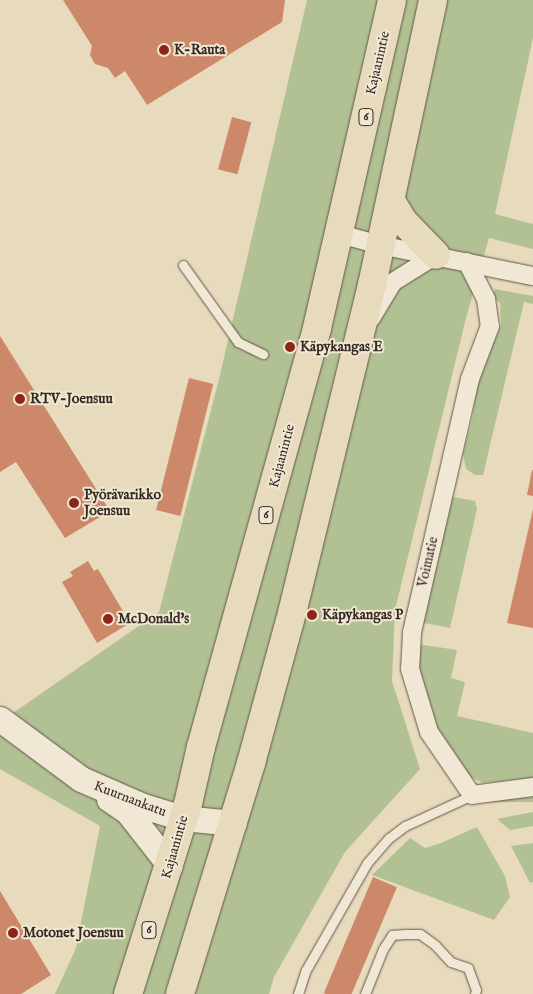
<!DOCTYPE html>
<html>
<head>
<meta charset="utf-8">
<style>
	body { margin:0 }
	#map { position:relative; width:533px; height:994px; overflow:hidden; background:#e8dabd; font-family:"IM FELL English",serif }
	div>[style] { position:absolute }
	.green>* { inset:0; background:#b2c194; transform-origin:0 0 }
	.building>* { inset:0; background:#cc8869; transform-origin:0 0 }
	.roads { filter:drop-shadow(0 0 1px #62574a) drop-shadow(0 0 1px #62574a) }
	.lane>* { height:9px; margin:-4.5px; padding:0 4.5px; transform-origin:4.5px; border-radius:4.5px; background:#f0e7d4 }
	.street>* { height:18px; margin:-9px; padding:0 9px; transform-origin:9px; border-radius:9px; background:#f0e7d4 }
	.secondary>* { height:25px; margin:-12.5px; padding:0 12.5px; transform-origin:12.5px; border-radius:12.5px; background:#f0e7d4 }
	.highway>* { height:28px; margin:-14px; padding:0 14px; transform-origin:14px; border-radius:14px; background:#e8dabd }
	.dots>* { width:14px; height:14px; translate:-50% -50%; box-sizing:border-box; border:2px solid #f0e7d4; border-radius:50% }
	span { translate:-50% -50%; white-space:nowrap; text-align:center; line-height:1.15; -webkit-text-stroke:4px #f0e7d4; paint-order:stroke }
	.shield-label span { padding:1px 4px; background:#f0e7d4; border:1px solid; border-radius:4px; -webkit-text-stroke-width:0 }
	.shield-label { font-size:12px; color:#362b23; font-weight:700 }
	.poi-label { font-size:14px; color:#362b23; font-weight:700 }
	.left { translate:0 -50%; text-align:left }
	.street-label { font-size:14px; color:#362b23 }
</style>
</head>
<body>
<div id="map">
	<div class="green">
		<i style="clip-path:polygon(307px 0,533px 0,533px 38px,495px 214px,533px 224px,533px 249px,489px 238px,466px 318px,395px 610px,392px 681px,420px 769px,345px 852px,274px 977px,269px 994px,55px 994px,76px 948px,100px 826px,0 769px,0 722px,159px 612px,219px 379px)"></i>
		<i style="clip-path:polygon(495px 289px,533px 296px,533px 304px,524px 302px,483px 475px,475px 475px,466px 469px,463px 454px,472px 420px,478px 377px,501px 325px,500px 303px,492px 297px)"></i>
		<i style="clip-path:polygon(454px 497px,475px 501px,477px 509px,450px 628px,424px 623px,420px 619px,447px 502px)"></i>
		<i style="clip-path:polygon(418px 644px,457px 650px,451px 678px,465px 682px,457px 716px,533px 733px,533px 778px,483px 783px,472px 778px,459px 765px,434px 723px,415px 655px)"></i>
		<i style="left:533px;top:796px;width:6px;height:45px;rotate:90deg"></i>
		<i style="clip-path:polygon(533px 812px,533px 826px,510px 830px,497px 819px)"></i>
		<i style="clip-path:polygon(477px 827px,505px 876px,510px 897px,494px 920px,372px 875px,410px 838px,425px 848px,441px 843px)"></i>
		<i style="clip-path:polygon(533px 843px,533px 882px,530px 883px,511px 846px)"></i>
	</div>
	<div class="building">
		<i style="clip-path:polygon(63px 0,285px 0,282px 22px,147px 105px,125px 71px,115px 78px,108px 68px,95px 64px,90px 55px,92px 46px)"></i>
		<i style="left:232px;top:117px;width:20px;height:54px;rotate:15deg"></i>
		<i style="clip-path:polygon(0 336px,110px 511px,65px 538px,16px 462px,0 472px)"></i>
		<i style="left:189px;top:378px;width:25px;height:136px;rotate:14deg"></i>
		<i style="clip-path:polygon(532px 470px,533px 470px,533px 496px,527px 495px)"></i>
		<i style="clip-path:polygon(533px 509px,533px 628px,507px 623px)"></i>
		<i style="clip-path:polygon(88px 561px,94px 571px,98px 569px,130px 623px,97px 643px,62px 582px,73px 576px,70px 572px)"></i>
		<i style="left:373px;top:877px;width:26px;height:126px;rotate:23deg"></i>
		<i style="clip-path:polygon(0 891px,51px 975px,21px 994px,0 994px)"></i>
	</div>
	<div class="roads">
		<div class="lane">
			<i style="left:183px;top:265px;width:95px;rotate:54.5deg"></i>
			<i style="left:238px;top:342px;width:28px;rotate:26deg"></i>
			<i style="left:298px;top:994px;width:25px;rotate:-72deg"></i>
			<i style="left:306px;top:970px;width:123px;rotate:-60.3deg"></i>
			<i style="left:367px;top:863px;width:33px;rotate:-49deg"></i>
			<i style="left:389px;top:838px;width:20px;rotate:-37deg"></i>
			<i style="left:405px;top:826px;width:74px;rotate:-24.8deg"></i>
			<i style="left:365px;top:994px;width:48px;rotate:-68.2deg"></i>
			<i style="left:383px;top:949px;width:17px;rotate:-57deg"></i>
			<i style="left:392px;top:935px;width:13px;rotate:-4deg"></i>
			<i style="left:405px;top:934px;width:15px"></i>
			<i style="left:420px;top:934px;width:19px;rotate:36deg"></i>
			<i style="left:435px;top:945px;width:23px;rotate:47deg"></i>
			<i style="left:451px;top:962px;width:18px;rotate:19deg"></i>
			<i style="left:468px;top:968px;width:23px;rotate:70deg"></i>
			<i style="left:476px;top:990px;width:4px;rotate:104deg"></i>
		</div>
		<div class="street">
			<i style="left:340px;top:234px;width:41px;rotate:15.4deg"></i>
			<i style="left:380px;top:245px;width:156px;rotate:11.5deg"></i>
			<i style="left:467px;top:262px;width:42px;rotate:62.8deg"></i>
			<i style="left:486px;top:299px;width:27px;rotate:82deg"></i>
			<i style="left:490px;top:326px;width:57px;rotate:110.7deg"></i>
			<i style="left:470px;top:379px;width:261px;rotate:102.9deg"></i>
			<i style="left:412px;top:633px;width:36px;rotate:93deg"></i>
			<i style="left:410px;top:669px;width:66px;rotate:73.2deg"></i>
			<i style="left:429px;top:732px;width:76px;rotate:55.7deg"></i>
			<i style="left:472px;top:795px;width:62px;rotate:-7.5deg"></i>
			<i style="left:371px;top:318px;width:42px;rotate:-58.6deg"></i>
			<i style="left:393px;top:282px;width:51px;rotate:-32.1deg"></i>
		</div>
		<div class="secondary">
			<i style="left:0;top:719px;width:101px;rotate:36.5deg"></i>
			<i style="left:81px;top:779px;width:68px;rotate:23.5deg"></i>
			<i style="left:143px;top:806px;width:41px;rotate:17.1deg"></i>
			<i style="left:182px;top:818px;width:52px;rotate:5.5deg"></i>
			<i style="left:109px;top:799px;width:23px;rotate:34deg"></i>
			<i style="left:128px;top:812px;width:68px;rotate:52.1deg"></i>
		</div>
		<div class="highway">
			<i style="left:391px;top:201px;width:23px;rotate:59deg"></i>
			<i style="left:403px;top:221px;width:47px;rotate:45.9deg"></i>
			<i style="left:128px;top:994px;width:199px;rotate:-72.5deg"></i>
			<i style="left:188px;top:804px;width:58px;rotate:-77.2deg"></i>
			<i style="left:201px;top:747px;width:435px;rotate:-74.5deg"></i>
			<i style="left:317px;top:328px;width:336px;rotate:-77.1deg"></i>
			<i style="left:180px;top:994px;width:242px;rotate:-72.9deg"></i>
			<i style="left:251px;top:763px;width:160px;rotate:-74.7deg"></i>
			<i style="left:293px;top:609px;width:333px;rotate:-76.3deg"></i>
			<i style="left:372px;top:285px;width:291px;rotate:-77.9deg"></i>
		</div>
	</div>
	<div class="dots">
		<i style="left:164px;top:50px;background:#8f2418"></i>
		<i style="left:290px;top:347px;background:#8f2418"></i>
		<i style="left:20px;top:399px;background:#8f2418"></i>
		<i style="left:74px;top:503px;background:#8f2418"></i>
		<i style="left:312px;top:615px;background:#8f2418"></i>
		<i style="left:108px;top:619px;background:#8f2418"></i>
		<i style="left:13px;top:933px;background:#8f2418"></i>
	</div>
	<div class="shield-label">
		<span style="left:366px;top:117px">6</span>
		<span style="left:266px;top:515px">6</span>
		<span style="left:149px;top:930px">6</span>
	</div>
	<div class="poi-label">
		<span class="left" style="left:174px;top:50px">K-Rauta</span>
		<span class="left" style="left:300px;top:347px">Käpykangas E</span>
		<span class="left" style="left:30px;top:399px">RTV-Joensuu</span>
		<span class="left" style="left:84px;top:503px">Pyörävarikko<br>Joensuu</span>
		<span class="left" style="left:322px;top:615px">Käpykangas P</span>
		<span class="left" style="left:118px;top:619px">McDonald's</span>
		<span class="left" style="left:23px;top:933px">Motonet Joensuu</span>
	</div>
	<div class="street-label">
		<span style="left:378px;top:63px;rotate:-77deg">Kajaanintie</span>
		<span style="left:282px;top:456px;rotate:-75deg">Kajaanintie</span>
		<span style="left:428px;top:562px;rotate:-77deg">Voimatie</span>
		<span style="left:130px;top:799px;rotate:21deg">Kuurnankatu</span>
		<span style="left:175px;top:847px;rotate:-74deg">Kajaanintie</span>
	</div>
</div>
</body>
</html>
